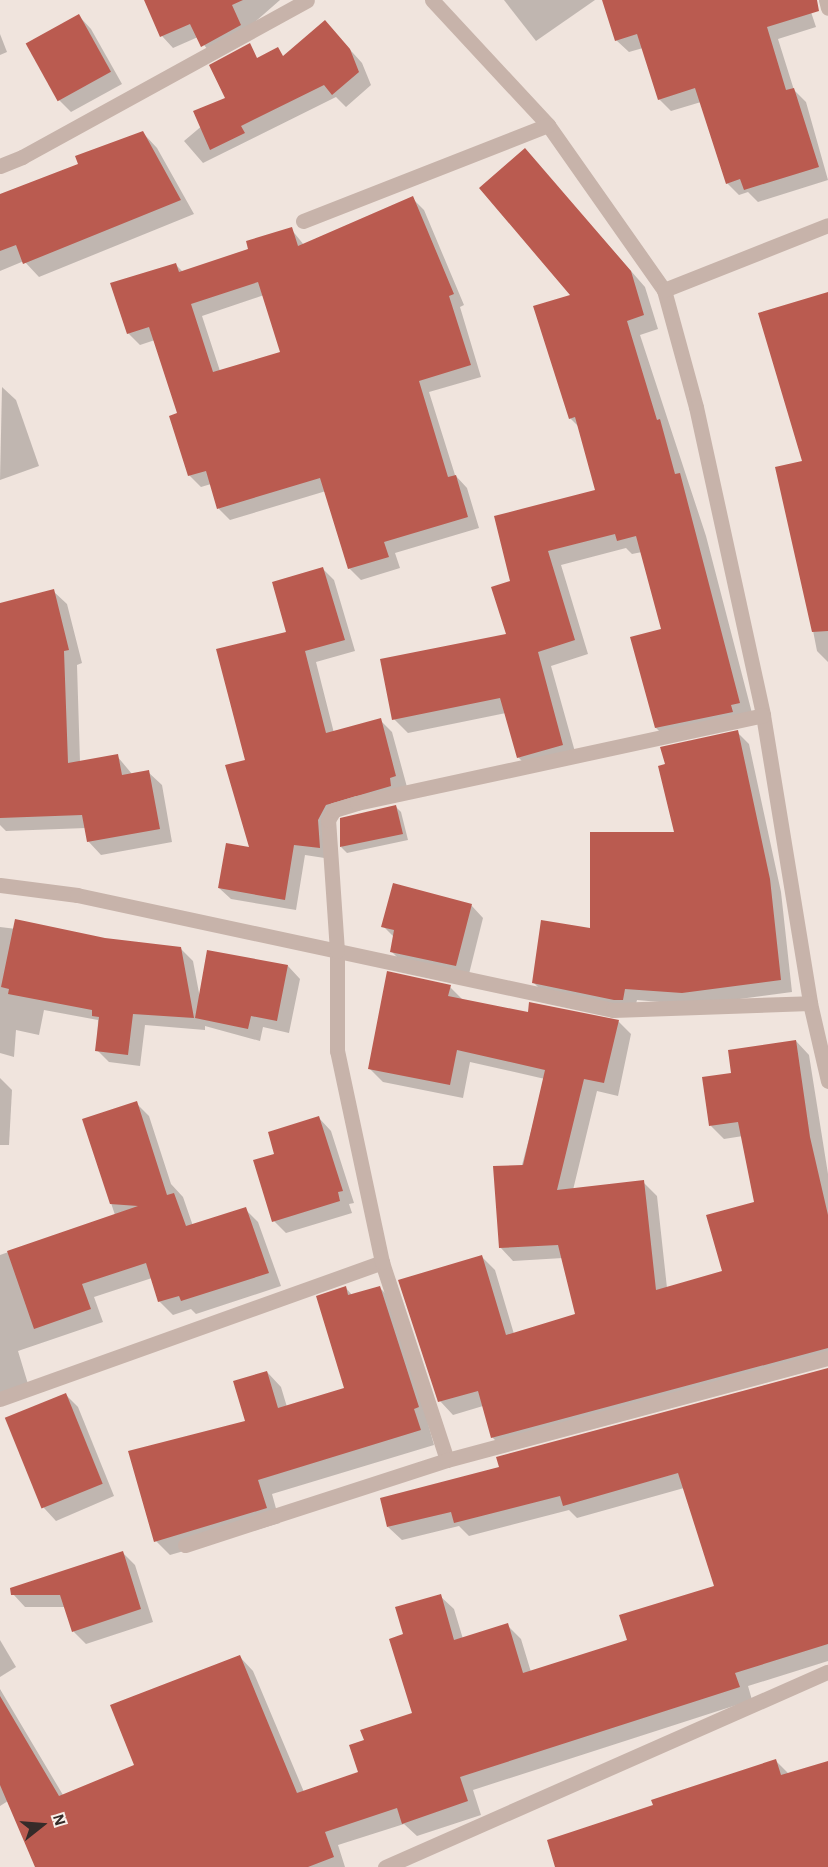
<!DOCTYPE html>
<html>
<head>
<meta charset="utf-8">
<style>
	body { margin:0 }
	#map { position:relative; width:828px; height:1867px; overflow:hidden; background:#f0e4dd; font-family:"Alegreya Sans",sans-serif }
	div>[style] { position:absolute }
	.shadow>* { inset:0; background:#0003 }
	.building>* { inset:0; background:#ba5b50; transform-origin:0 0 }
	.street>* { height:15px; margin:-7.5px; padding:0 7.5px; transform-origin:7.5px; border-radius:7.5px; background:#c7b3aa }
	span { translate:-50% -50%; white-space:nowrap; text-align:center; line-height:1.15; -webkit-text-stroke:4.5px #f8efe9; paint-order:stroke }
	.north { position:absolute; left:12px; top:1795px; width:60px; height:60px; -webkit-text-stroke:4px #f8efe9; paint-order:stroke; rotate:73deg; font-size:16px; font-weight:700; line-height:24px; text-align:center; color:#352b29 }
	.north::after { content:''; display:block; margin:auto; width:21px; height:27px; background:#352b29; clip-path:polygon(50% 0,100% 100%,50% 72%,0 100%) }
</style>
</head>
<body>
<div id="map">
	<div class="shadow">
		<i style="clip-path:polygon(146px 0,280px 0,214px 58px,198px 37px,173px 48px,162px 36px)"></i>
		<i style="clip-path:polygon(504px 0,595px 0,536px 41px)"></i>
		<i style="clip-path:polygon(603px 0,807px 0,816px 27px,778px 39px,794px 90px,806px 102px,828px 180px,758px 202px,748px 192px,739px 195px,727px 183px,701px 102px,671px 111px,659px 99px,643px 48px,629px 52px,616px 40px)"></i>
		<i style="clip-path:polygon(79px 16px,91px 29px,122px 84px,71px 112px,59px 100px)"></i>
		<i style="clip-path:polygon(325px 22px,362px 63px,371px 85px,346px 107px,336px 97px,203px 163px,184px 141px)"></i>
		<i style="clip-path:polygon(0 34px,7px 52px,0 55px)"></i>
		<i style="clip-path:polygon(143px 133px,157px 148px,194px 214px,39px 277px,24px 261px,0 271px,0 195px,80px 165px)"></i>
		<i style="clip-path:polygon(525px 150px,645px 287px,658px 329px,640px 335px,706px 536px,753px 717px,671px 742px,656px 728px,663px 630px,642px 552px,632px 554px,626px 548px,561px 565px,588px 654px,551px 666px,577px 759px,532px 771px,518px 757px,506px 713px,408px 733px,394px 719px,508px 635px,512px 582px,597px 491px,579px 427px,570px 418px,573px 296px)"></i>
		<i style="clip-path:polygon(evenodd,412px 198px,424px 210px,464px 305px,460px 307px,481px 377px,429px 392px,455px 475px,467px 488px,479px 528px,395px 553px,400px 568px,361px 580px,349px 568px,326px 491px,230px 520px,219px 509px,211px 484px,201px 487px,189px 475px,179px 414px,155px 340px,140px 345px,128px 333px,175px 264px,183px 272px,250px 250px,291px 229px,304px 245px,412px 198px,264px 295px,282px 353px,220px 371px,202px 316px,264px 295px)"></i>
		<i style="clip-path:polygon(828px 294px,828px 662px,817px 651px,791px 519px,803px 462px)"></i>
		<i style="clip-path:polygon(2px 387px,16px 400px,39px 466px,0 480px)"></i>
		<i style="clip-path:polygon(323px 569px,334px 580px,355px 651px,316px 662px,334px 733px,380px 720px,392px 732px,407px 787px,337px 815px,329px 832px,331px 859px,305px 855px,296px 910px,231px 899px,219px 888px,251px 849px,246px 761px,288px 633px)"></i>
		<i style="clip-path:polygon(53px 591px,67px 604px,82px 663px,77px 665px,80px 762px,117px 756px,132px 774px,148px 772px,162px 785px,172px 842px,101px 855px,88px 841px,86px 828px,6px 831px,0 825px,0 604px)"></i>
		<i style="clip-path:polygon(737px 732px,749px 744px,781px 892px,792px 992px,694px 1005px,637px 1000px,634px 1011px,545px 994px,533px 982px,591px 930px,676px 833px)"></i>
		<i style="clip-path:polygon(395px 806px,401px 812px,408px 840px,347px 853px,341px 847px)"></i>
		<i style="clip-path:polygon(471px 905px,483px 918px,468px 978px,404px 964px,392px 952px,395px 938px,383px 926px)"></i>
		<i style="clip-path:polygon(0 927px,181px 949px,193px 961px,200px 998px,288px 966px,300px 979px,289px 1033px,263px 1027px,260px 1041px,205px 1026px,205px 1030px,145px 1025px,140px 1066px,109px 1062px,97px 1050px,98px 1020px,44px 1010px,39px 1035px,16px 1030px,14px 1057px,0 1053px)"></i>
		<i style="clip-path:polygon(450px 987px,463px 1000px,529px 1014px,618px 1021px,631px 1034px,618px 1096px,597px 1091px,573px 1190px,643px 1182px,657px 1196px,667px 1288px,724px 1272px,756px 1203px,743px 1136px,724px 1139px,711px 1126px,733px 1074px,796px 1041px,809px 1055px,828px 1174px,828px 1365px,506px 1451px,492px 1437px,483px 1406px,453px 1415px,440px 1401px,481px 1256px,495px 1270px,514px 1334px,577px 1315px,563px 1258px,513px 1261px,500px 1247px,545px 1079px,470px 1062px,463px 1098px,383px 1082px,370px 1069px)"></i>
		<i style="clip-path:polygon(0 1078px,12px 1090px,9px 1145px,0 1145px)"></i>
		<i style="clip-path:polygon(136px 1103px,149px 1116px,171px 1184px,183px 1197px,193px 1226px,245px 1209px,258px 1222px,281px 1286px,196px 1314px,191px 1309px,173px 1315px,159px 1301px,152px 1278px,94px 1297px,103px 1322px,18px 1351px,28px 1384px,0 1393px,0 1255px,115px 1215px,87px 1131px)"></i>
		<i style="clip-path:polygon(319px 1118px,331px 1131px,354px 1203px,349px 1204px,352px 1213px,286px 1233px,274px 1221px,276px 1155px)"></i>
		<i style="clip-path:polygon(379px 1287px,394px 1302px,434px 1445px,272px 1494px,280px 1523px,170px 1555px,156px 1541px,246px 1422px,267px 1372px,281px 1387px,287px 1407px,346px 1389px,346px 1288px,352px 1295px)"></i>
		<i style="clip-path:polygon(828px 1370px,828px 1661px,748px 1686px,752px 1700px,473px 1790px,481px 1815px,417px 1836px,404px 1824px,338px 1845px,345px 1867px,37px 1867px,8px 1801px,0 1806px,0 1689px,63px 1795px,136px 1766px,240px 1657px,253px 1671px,304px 1792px,360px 1773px,366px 1741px,414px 1714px,405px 1635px,440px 1596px,454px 1609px,463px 1639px,507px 1625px,521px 1639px,531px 1672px,629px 1641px,716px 1587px,684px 1488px,577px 1518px,569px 1510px,469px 1536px,459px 1526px,402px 1540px,388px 1527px,501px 1468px)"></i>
		<i style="clip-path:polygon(65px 1394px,78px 1407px,114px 1496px,56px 1521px,44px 1508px)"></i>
		<i style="clip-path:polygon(123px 1553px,135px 1565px,153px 1622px,86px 1644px,74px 1632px,65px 1607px,25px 1607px,13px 1594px)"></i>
		<i style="clip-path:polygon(0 1640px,16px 1667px,0 1677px)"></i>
		<i style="clip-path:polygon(776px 1761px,789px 1774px,828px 1763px,828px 1867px,557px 1867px,655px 1806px)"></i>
	</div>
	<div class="building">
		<i style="clip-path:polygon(144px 0,243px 0,232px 5px,241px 25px,201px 47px,190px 24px,160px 37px)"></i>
		<i style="clip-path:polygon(602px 0,817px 0,819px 11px,767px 27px,786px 90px,794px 88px,819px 167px,744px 190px,740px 179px,726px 184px,695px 88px,658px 100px,637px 34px,615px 41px)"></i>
		<i style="left:79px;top:14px;width:66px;height:61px;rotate:61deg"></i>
		<i style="clip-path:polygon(325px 20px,350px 49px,359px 72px,332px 95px,324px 85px,241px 126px,245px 133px,210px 150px,193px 111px,225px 98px,209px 65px,250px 43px,257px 58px,278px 47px,283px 56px)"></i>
		<i style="clip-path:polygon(143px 131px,181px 200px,23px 264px,16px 245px,0 251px,0 194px,78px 164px,75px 156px)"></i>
		<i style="clip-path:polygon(525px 148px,631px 271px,644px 315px,627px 321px,657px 420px,660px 419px,675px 474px,680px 473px,740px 703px,731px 705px,733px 712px,655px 728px,630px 637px,661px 629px,636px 536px,617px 541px,615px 534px,548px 551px,575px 640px,538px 652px,563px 745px,517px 758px,500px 698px,392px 720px,380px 659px,506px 634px,491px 587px,510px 581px,494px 516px,595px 490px,575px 417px,569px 419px,533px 306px,570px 295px,479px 188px)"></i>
		<i style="clip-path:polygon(evenodd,413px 196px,454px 294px,449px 296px,471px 365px,419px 381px,448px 477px,456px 475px,468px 517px,384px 542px,389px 557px,348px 569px,320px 478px,217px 509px,206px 471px,188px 476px,169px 416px,177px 413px,149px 327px,127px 334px,110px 283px,176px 263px,179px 272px,248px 249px,246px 241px,292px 227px,298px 246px,413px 196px,258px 282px,280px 352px,213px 372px,191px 304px,258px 282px)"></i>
		<i style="clip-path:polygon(828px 292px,828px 631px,812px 632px,775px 467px,802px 461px,758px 313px)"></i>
		<i style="clip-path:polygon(323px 567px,345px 640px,305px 651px,326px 733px,381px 718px,396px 776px,390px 778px,391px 786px,326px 805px,318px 820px,320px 848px,294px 845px,285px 900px,218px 888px,226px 843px,249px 847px,225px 765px,245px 760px,216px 649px,286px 632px,272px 582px)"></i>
		<i style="clip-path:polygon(54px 589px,69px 650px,64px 651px,68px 763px,118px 754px,122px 775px,149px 770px,160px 829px,87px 842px,82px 815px,0 818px,0 603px)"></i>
		<i style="clip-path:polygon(738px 730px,770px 879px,781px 980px,682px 993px,625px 989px,623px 1000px,614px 1000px,532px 983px,541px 920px,590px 928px,590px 832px,674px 832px,658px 766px,665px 764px,660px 747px)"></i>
		<i style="clip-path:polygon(396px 805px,403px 834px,340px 847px,340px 818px)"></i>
		<i style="clip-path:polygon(393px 883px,472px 904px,456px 966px,390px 952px,394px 930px,381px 927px)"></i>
		<i style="clip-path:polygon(15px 919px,105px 938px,181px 947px,194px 1018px,133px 1014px,128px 1055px,95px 1051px,99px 1017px,92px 1016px,92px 1010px,8px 994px,9px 989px,1px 987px)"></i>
		<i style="clip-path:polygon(207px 950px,288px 965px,277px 1021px,251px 1016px,248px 1029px,195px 1018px)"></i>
		<i style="clip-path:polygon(387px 971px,451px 985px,448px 996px,528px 1012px,529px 1002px,619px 1020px,604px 1083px,584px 1079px,557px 1190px,644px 1180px,656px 1290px,722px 1271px,706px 1215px,754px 1202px,738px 1122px,709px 1126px,702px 1077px,731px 1073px,728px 1050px,796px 1040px,810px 1137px,828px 1215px,828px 1348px,491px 1438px,478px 1391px,438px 1402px,398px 1280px,482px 1255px,506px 1335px,575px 1314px,558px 1245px,499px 1248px,493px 1166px,523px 1165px,545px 1070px,457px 1050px,450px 1085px,368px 1069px)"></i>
		<i style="clip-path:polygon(137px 1101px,167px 1195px,174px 1193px,186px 1226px,246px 1207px,269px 1273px,181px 1301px,179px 1296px,158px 1302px,146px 1263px,82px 1284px,91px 1309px,34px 1329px,7px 1251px,138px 1206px,110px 1204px,82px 1119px)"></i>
		<i style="clip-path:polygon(319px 1116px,343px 1191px,338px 1192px,340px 1201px,272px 1222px,253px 1160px,274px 1154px,268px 1132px)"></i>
		<i style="clip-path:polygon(346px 1286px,348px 1295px,380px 1286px,419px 1407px,414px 1409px,421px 1430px,258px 1480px,267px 1508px,154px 1542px,128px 1451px,245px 1421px,233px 1381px,267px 1371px,278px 1408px,344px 1388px,316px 1296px)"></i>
		<i style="clip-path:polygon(828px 1368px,828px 1644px,735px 1673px,740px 1687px,460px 1777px,468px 1801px,402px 1824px,397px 1808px,325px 1832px,334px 1857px,308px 1867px,35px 1867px,0 1785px,0 1696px,59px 1796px,134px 1765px,110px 1705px,240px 1655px,297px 1793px,358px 1772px,349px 1745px,364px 1740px,360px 1730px,412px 1713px,389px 1639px,403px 1634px,395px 1607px,441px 1594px,454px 1640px,508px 1623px,523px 1673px,627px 1640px,619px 1615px,714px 1586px,678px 1473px,563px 1506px,560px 1496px,454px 1523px,451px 1512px,387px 1527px,380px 1498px,499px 1467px,496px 1457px)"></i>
		<i style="left:66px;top:1393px;width:98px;height:66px;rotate:68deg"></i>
		<i style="clip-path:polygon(123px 1551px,141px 1609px,72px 1632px,60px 1595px,11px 1595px,10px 1588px)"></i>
		<i style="clip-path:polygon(776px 1759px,781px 1775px,828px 1761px,828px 1867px,555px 1867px,547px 1840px,653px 1805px,651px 1800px)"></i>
	</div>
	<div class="street">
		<i style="left:432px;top:0;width:171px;rotate:47.1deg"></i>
		<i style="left:548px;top:125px;width:202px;rotate:54.9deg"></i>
		<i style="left:664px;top:290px;width:121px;rotate:74.7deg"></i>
		<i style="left:696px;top:407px;width:315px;rotate:77.7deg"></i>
		<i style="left:763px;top:715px;width:292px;rotate:80.7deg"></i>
		<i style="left:810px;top:1003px;width:80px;rotate:77deg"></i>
		<i style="left:826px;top:0;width:8px;rotate:76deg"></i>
		<i style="left:0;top:166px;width:24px;rotate:-22deg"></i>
		<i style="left:22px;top:157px;width:325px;rotate:-28.8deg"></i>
		<i style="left:303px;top:221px;width:263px;rotate:-21.4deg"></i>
		<i style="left:664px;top:290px;width:176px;rotate:-21.6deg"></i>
		<i style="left:0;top:885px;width:78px;rotate:7.4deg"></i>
		<i style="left:77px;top:895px;width:548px;rotate:12.11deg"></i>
		<i style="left:613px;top:1010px;width:197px;rotate:-2deg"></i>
		<i style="left:0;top:1399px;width:406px;rotate:-19.7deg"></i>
		<i style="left:447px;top:1460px;width:208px;rotate:-108.2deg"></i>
		<i style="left:382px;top:1262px;width:216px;rotate:-102deg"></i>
		<i style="left:337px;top:1051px;width:100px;rotate:-90deg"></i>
		<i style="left:337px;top:951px;width:131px;rotate:-93.9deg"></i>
		<i style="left:328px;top:820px;width:12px;rotate:-59deg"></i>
		<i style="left:334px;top:810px;width:24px;rotate:-17deg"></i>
		<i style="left:357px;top:803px;width:415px;rotate:-12.2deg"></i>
		<i style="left:185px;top:1545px;width:275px;rotate:-18deg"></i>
		<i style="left:447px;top:1460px;width:394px;rotate:-15deg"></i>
		<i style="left:385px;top:1867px;width:484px;rotate:-23.8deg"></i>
	</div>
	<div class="north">N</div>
</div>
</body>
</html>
